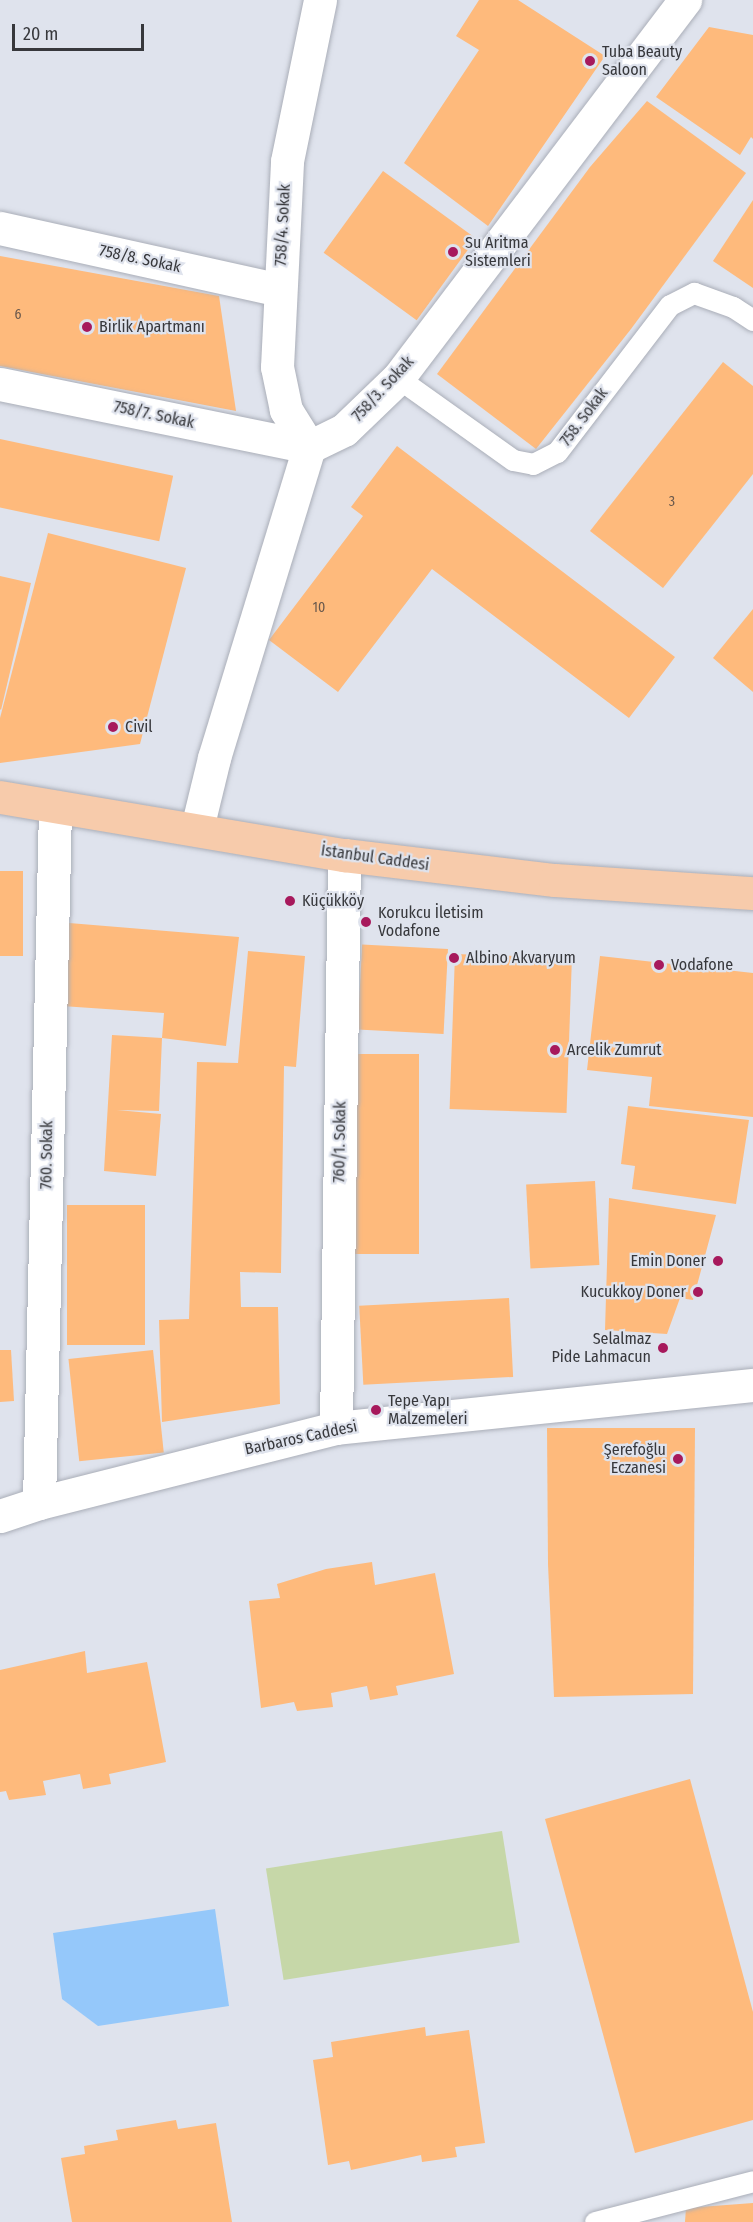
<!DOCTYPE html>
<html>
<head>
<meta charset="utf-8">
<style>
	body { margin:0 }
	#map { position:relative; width:753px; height:2222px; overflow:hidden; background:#dfe3ed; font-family:"Fira Sans Condensed",sans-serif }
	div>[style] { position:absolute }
	.green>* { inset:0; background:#c6d7a8; transform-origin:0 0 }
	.water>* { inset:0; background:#95c8fa }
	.building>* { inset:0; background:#feba7c; transform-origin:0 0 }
	.roads { filter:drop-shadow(0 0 2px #aaaeb8) drop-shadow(0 0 2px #aaaeb8) }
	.lane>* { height:21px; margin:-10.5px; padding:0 10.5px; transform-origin:10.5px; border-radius:10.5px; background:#fff }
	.street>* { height:33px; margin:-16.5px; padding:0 16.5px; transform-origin:16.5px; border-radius:16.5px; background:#fff }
	.primary>* { height:33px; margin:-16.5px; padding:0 16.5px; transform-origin:16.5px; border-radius:16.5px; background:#f7cbab }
	.dots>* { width:16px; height:16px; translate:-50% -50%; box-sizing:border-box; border:3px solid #dfe3ed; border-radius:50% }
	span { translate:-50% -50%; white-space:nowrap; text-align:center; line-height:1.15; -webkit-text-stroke:4.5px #dfe3ed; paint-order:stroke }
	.number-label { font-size:14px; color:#69584c }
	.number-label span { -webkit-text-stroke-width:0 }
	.poi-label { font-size:16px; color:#37383c }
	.left { translate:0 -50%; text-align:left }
	.right { translate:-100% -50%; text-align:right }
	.street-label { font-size:16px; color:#37383c }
	.scale { position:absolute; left:12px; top:24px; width:132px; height:27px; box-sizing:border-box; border:3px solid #37383c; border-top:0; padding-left:8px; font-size:18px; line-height:21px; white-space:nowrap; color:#37383c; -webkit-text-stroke:4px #dfe3ed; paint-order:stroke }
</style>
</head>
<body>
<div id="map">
	<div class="green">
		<i style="left:502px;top:1831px;width:113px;height:239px;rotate:81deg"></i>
	</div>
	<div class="water">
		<i style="clip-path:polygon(215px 1909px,229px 2006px,98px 2026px,62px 1999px,53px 1933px)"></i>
	</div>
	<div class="building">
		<i style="clip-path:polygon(479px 0,518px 0,605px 56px,488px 226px,404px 163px,479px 50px,456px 36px)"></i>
		<i style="clip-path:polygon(709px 27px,753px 35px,753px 139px,751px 137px,740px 155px,656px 97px)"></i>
		<i style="clip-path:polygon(647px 101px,746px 173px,631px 329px,536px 449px,437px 374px,590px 167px)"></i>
		<i style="left:383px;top:171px;width:115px;height:101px;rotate:36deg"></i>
		<i style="clip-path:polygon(753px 200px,753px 288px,713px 261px)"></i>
		<i style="clip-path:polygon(0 256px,219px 296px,236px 411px,0 366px)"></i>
		<i style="clip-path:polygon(723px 362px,753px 386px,753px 474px,663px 588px,590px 531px)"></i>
		<i style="left:0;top:439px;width:177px;height:67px;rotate:12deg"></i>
		<i style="clip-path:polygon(397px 446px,675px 657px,629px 718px,432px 569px,338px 692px,269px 640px,363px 516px,351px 507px)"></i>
		<i style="clip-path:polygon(48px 533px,186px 568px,140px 744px,0 763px,0 718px)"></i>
		<i style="clip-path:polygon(0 576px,31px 583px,1px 710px,0 709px)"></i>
		<i style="clip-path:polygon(753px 609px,753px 692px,713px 658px)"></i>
		<i style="left:0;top:871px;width:23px;height:85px"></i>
		<i style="clip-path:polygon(69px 923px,239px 937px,226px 1046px,162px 1038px,164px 1013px,62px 1006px)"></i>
		<i style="left:448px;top:949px;width:85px;height:86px;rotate:93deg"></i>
		<i style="clip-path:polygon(248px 951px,305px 956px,296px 1067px,284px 1066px,281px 1273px,240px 1272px,241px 1307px,278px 1307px,280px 1404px,162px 1422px,159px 1320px,189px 1319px,197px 1062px,238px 1063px)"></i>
		<i style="left:455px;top:954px;width:117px;height:155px;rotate:2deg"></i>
		<i style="clip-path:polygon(600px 956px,753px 973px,753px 1117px,649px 1106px,652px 1077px,587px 1070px)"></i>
		<i style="clip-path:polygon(112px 1035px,162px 1038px,159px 1111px,117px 1110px,161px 1114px,156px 1176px,104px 1171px)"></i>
		<i style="left:419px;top:1054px;width:200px;height:65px;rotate:90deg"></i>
		<i style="clip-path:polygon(628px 1106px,749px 1120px,736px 1204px,632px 1189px,635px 1166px,621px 1164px)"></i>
		<i style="left:595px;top:1181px;width:84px;height:69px;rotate:87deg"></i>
		<i style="clip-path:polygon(609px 1198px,716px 1215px,693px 1300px,680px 1298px,667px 1334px,605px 1330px)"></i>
		<i style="left:67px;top:1205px;width:78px;height:140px"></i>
		<i style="left:509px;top:1298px;width:79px;height:150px;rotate:87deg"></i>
		<i style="clip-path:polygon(0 1350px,11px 1350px,14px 1401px,0 1402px)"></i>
		<i style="left:153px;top:1350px;width:103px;height:85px;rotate:84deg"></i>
		<i style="clip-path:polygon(547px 1428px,695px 1428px,693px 1694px,554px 1697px,548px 1564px)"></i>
		<i style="clip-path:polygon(372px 1562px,375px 1585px,435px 1573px,454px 1674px,396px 1686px,398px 1695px,370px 1700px,367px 1686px,331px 1693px,333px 1707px,297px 1711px,294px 1702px,261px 1708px,249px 1601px,280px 1598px,277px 1584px,326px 1569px)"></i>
		<i style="clip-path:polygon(85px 1651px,87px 1673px,147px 1662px,166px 1762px,109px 1774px,111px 1784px,83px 1789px,80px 1774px,43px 1781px,46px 1795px,9px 1800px,6px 1791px,0 1792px,0 1670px)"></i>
		<i style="clip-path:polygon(690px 1779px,753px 2012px,753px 2120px,635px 2153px,545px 1819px)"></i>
		<i style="clip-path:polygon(425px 2027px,426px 2036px,469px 2030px,485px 2143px,455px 2147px,457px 2157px,422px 2162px,421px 2155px,351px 2170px,349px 2161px,328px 2165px,313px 2060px,333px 2057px,331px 2042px)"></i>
		<i style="clip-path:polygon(176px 2120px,178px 2129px,216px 2123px,232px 2222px,72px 2222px,61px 2158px,85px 2154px,84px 2146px,118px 2140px,116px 2130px)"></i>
		<i style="clip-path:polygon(753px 2203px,753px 2222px,685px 2222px,686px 2208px)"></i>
	</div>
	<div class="roads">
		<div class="lane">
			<i style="left:398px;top:378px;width:141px;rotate:35.5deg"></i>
			<i style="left:513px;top:460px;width:20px;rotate:11deg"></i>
			<i style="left:533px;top:464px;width:27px;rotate:-27deg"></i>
			<i style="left:557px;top:452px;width:185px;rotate:-52.5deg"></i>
			<i style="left:670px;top:305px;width:27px;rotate:-27deg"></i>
			<i style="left:694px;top:293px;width:41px;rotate:19.7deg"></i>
			<i style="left:733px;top:307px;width:24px;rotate:33deg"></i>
			<i style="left:595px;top:2222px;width:163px;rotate:-14.5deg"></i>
		</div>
		<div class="street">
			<i style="left:0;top:228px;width:286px;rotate:12.5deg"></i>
			<i style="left:0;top:384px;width:315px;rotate:11.5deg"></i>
			<i style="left:309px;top:447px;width:44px;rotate:-121.9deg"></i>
			<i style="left:286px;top:410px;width:44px;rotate:-101.8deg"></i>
			<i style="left:277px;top:367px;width:206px;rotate:-87.2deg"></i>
			<i style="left:287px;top:161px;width:164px;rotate:-78.4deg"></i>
			<i style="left:197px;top:828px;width:72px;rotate:-76.3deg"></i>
			<i style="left:214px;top:758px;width:325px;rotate:-73deg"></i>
			<i style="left:309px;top:447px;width:39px;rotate:-26deg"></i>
			<i style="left:344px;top:430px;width:75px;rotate:-43.9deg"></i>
			<i style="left:398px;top:378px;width:475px;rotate:-52.8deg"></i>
			<i style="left:336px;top:1428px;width:573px;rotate:-89.2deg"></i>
			<i style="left:39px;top:1503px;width:696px;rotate:-88.68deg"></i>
			<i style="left:0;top:1516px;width:41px;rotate:-18.4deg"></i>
			<i style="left:39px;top:1503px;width:306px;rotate:-14.2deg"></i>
			<i style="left:336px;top:1428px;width:419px;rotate:-5.9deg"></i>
		</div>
		<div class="primary">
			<i style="left:0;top:797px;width:349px;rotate:9.6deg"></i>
			<i style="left:344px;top:855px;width:212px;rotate:6.8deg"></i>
			<i style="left:555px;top:880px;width:198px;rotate:3.8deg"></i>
		</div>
	</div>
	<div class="dots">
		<i style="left:590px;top:61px;background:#a7195c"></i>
		<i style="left:453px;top:252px;background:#a7195c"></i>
		<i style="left:87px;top:327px;background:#a7195c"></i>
		<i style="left:113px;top:727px;background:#a7195c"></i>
		<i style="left:290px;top:901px;background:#a7195c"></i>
		<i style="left:366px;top:922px;background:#a7195c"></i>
		<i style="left:454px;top:958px;background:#a7195c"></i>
		<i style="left:659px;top:965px;background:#a7195c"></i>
		<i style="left:555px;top:1050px;background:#a7195c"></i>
		<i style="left:718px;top:1261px;background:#a7195c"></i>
		<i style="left:698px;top:1292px;background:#a7195c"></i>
		<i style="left:663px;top:1348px;background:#a7195c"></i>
		<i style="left:376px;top:1410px;background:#a7195c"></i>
		<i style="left:678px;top:1459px;background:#a7195c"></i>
	</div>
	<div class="number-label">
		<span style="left:18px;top:315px">6</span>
		<span style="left:672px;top:502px">3</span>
		<span style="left:319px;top:608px">10</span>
	</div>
	<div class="poi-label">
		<span class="left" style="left:602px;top:61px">Tuba Beauty<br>Saloon</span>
		<span class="left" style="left:465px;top:252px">Su Aritma<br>Sistemleri</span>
		<span class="left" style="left:99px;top:327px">Birlik Apartmanı</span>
		<span class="left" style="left:125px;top:727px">Civil</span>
		<span class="left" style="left:302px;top:901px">Küçükköy</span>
		<span class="left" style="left:378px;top:922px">Korukcu İletisim<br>Vodafone</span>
		<span class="left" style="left:466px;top:958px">Albino Akvaryum</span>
		<span class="left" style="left:671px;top:965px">Vodafone</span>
		<span class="left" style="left:567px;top:1050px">Arcelik Zumrut</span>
		<span class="right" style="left:706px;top:1261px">Emin Doner</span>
		<span class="right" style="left:686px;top:1292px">Kucukkoy Doner</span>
		<span class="right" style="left:651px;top:1348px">Selalmaz<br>Pide Lahmacun</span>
		<span class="left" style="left:388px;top:1410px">Tepe Yapı<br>Malzemeleri</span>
		<span class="right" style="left:666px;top:1459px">Şerefoğlu<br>Eczanesi</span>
	</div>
	<div class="street-label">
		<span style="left:283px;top:225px;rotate:-87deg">758/4. Sokak</span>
		<span style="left:140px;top:259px;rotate:12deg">758/8. Sokak</span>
		<span style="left:383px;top:389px;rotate:-47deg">758/3. Sokak</span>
		<span style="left:154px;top:415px;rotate:12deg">758/7. Sokak</span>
		<span style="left:584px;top:417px;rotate:-53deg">758. Sokak</span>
		<span style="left:375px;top:858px;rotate:8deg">İstanbul Caddesi</span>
		<span style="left:340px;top:1142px;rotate:-89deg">760/1. Sokak</span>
		<span style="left:47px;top:1155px;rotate:-89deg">760. Sokak</span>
		<span style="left:301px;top:1438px;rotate:-12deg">Barbaros Caddesi</span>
	</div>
	<div class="scale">20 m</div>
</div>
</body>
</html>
